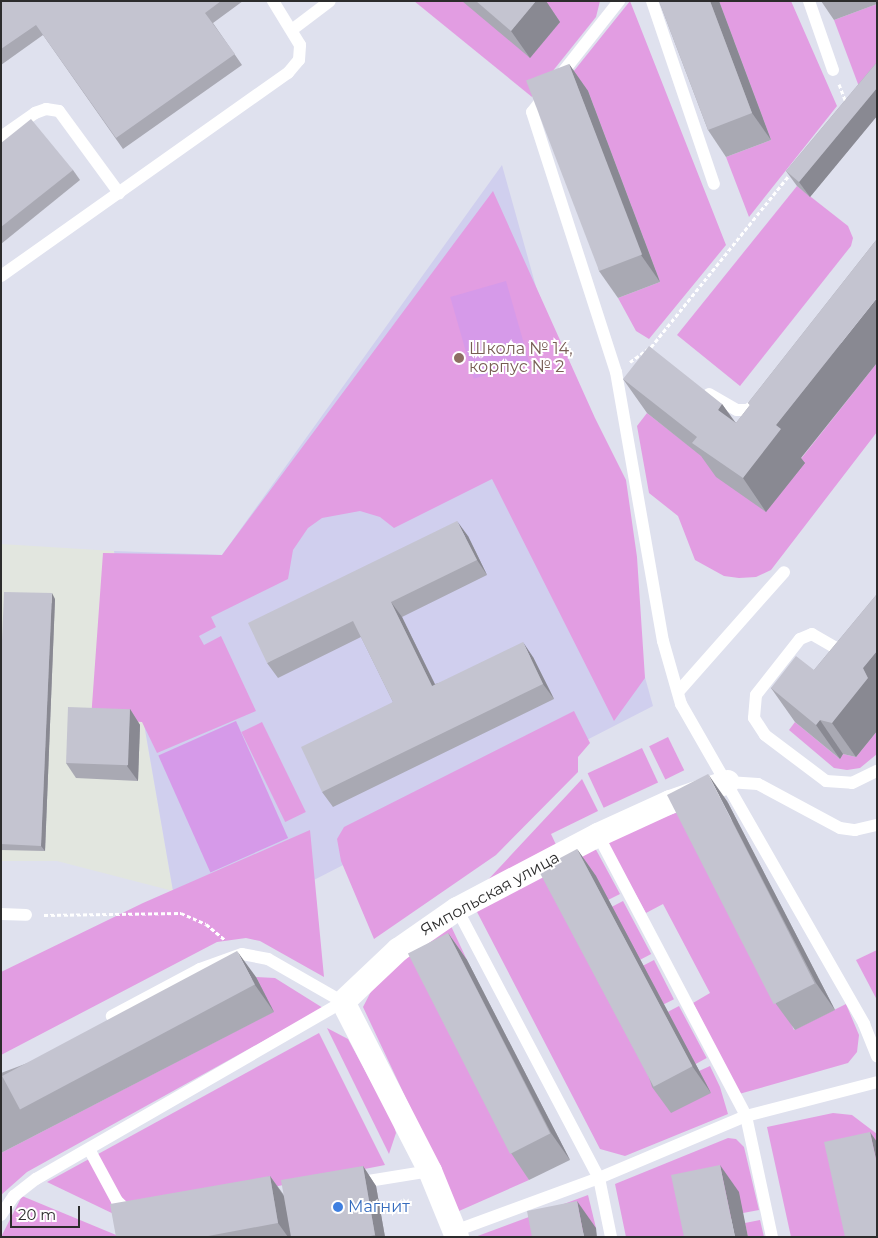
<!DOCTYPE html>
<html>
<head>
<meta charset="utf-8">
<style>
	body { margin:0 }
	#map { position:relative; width:878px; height:1238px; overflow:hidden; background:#dfe1ee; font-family:Montserrat,sans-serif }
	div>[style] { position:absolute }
	.industrial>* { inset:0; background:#e2e6df }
	.education>* { inset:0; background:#d0cfee }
	.green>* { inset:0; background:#e29de2; transform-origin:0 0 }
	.pitch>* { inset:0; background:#d69ae9; transform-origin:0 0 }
	.path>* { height:3px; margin-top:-1.5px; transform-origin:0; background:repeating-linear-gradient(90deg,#fff 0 4px,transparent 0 6.5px) }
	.lane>* { height:12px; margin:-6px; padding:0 6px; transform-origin:6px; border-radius:6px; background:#fff }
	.street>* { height:24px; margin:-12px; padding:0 12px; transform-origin:12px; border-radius:12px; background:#fff }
	.wall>* { inset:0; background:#a9a9b3 }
	.shaded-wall>* { inset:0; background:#898992 }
	.building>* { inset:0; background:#c4c4d0; transform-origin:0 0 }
	.dots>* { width:14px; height:14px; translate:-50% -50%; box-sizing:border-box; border:2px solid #fff; border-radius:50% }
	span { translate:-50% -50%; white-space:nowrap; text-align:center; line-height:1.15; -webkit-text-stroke:4px #fff; paint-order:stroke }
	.education-label { font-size:16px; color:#785e54 }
	.left { translate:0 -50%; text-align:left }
	.street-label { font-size:16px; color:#2c2c2c }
	.shop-label { font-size:16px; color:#366cbe }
	.frame { position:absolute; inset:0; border:2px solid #2c2c2c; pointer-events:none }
	.scale { position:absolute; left:10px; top:1206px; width:70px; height:22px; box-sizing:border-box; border:2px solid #2c2c2c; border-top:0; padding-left:6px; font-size:15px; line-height:18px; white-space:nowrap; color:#2c2c2c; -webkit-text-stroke:4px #fff; paint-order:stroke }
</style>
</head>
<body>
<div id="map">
	<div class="industrial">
		<i style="clip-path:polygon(1px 544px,114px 551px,173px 891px,57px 861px,1px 861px)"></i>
	</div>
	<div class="education">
		<i style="clip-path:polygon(502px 165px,653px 706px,310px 882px,173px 891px,114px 551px,222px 555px)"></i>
	</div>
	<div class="green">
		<i style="clip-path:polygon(414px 1px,600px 1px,596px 17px,532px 97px)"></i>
		<i style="clip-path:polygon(630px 1px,726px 245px,649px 339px,636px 331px,618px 298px,660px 282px,588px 91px,545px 107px)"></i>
		<i style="clip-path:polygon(719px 1px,791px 1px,837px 106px,749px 217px,726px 157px,771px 140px)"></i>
		<i style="clip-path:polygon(877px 4px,877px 86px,864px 100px,834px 20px)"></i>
		<i style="clip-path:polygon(797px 186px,848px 226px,853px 238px,851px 246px,740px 386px,677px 335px)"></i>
		<i style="clip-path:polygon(493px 191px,595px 418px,626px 480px,637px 557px,645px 678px,614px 721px,492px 479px,394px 528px,380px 517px,360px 511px,322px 518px,308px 528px,293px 550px,288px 579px,211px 617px,216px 627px,199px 636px,204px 645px,221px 636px,256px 711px,157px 753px,142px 722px,91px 719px,103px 553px,222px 555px)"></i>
		<i style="clip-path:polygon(877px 363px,877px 432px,771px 570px,756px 577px,739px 578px,724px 576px,695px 560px,678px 516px,649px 493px,637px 426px,647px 413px,721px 471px,800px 460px)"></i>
		<i style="clip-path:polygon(574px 711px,590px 743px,578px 757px,578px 772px,496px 855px,374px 939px,341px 861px,337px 839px,344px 827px)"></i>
		<i style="left:262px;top:722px;width:100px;height:23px;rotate:64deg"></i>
		<i style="clip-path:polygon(795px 722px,840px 759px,843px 754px,856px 757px,877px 731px,877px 754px,860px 768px,847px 770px,834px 768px,789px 730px)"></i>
		<i style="left:668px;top:737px;width:37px;height:21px;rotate:64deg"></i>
		<i style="left:642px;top:748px;width:38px;height:60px;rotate:65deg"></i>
		<i style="clip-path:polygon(582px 779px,598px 811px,551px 834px,559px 851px,471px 898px)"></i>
		<i style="clip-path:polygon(689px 808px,794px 1030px,846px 1004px,859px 1035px,857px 1052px,848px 1063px,739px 1094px,693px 1003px,710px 993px,663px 904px,646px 913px,605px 839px)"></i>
		<i style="clip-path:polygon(310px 830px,324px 977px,260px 941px,246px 938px,217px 942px,1px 1055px,1px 972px,143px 903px)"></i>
		<i style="clip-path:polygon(594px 846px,620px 894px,608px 900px,710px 1093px,699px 1071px,710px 1066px,720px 1087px,728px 1114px,625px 1156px,600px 1149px,476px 910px)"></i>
		<i style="left:623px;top:901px;width:60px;height:13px;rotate:62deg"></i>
		<i style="clip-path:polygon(451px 926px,467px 960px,427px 981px,529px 1180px,459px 1211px,363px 1007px,381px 972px)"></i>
		<i style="clip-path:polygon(877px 950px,877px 1000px,856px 960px)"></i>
		<i style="left:654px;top:960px;width:44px;height:13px;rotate:63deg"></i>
		<i style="clip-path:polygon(256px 977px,275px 978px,323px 1008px,27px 1172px,1px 1195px,1px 1153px,273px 1012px)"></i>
		<i style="left:679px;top:1006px;width:59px;height:13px;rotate:62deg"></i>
		<i style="clip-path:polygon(327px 1028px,348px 1039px,393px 1122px,396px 1133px,389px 1154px)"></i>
		<i style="clip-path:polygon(319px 1033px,385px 1165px,120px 1217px,47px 1182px)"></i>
		<i style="clip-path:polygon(833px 1113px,852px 1115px,877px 1134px,877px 1161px,858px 1237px,791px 1237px,767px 1127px)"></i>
		<i style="clip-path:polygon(728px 1138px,736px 1139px,744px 1147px,759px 1210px,743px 1213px,697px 1237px,626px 1237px,615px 1184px)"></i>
		<i style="clip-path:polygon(588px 1195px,596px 1228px,551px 1237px,475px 1237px)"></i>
		<i style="clip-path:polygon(22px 1196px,121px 1237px,1px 1237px)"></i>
		<i style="clip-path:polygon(760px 1220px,764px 1237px,748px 1237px,745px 1223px)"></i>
	</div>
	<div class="pitch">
		<i style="left:506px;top:281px;width:85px;height:58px;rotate:74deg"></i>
		<i style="left:236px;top:721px;width:128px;height:85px;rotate:66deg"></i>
	</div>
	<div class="path">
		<i style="left:839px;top:84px;width:19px;rotate:69deg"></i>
		<i style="left:630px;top:362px;width:26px;rotate:-36deg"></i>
		<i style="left:651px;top:347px;width:223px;rotate:-51.2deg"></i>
		<i style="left:44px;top:915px;width:137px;rotate:-0.8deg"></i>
		<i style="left:181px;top:913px;width:27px;rotate:24deg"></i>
		<i style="left:206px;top:924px;width:26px;rotate:40deg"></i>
	</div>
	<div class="lane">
		<i style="left:652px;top:1px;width:193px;rotate:71.3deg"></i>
		<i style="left:809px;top:1px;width:73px;rotate:70.8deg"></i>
		<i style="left:293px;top:29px;width:46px;rotate:-37.1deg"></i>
		<i style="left:559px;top:77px;width:97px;rotate:-51.7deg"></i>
		<i style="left:547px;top:93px;width:24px;rotate:128deg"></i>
		<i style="left:532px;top:112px;width:273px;rotate:72.1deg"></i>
		<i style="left:616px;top:372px;width:273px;rotate:80.1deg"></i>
		<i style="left:663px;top:641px;width:66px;rotate:74.1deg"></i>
		<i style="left:681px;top:704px;width:369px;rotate:60.2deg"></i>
		<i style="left:864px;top:1024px;width:35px;rotate:68deg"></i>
		<i style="left:1px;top:137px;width:42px;rotate:-35.2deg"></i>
		<i style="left:35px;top:113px;width:12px;rotate:-20deg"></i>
		<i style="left:46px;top:109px;width:13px;rotate:9deg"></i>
		<i style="left:59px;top:111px;width:102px;rotate:53.8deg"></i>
		<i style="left:1px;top:276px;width:352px;rotate:-35.3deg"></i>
		<i style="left:288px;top:73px;width:17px;rotate:-50deg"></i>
		<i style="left:299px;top:60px;width:15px;rotate:-86deg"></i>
		<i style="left:300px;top:45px;width:52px;rotate:-121.5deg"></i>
		<i style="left:709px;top:394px;width:32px;rotate:30deg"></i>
		<i style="left:737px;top:410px;width:10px"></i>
		<i style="left:747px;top:410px;width:15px;rotate:-32deg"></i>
		<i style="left:848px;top:645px;width:12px;rotate:166deg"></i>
		<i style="left:836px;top:648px;width:28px;rotate:-150deg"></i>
		<i style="left:812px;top:634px;width:13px;rotate:157deg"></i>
		<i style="left:800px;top:639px;width:71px;rotate:128.2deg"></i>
		<i style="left:756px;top:695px;width:23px;rotate:95deg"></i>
		<i style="left:754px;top:718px;width:20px;rotate:57deg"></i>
		<i style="left:765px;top:735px;width:76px;rotate:37deg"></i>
		<i style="left:826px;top:781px;width:26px;rotate:4deg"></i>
		<i style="left:852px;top:783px;width:28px;rotate:-26deg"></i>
		<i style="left:678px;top:692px;width:160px;rotate:-48.5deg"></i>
		<i style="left:728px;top:782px;width:30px;rotate:4deg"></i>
		<i style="left:758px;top:784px;width:93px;rotate:28.2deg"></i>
		<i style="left:840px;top:828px;width:15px;rotate:8deg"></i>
		<i style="left:855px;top:830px;width:23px;rotate:-13deg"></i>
		<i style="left:598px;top:835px;width:318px;rotate:62.2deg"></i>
		<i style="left:746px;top:1116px;width:124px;rotate:77.9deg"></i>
		<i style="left:457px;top:909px;width:304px;rotate:62.2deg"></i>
		<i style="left:599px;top:1178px;width:60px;rotate:78.5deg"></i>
		<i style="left:1px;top:914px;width:25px;rotate:2deg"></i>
		<i style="left:89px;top:1149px;width:59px;rotate:61.7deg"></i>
		<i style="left:117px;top:1201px;width:18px;rotate:43deg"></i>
		<i style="left:356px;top:1183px;width:75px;rotate:-9.2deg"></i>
		<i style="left:1px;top:1215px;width:23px;rotate:-56deg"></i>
		<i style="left:14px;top:1196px;width:28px;rotate:-38deg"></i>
		<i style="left:36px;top:1179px;width:354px;rotate:-30deg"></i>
		<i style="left:343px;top:1002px;width:86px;rotate:-150.2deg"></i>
		<i style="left:268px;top:959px;width:26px;rotate:-169deg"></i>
		<i style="left:242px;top:954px;width:45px;rotate:160.3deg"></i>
		<i style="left:200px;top:969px;width:100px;rotate:151.9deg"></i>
		<i style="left:455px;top:1231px;width:153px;rotate:-20.2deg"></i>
		<i style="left:599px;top:1178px;width:160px;rotate:-22.9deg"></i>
		<i style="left:746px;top:1116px;width:135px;rotate:-14.5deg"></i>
	</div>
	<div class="street">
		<i style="left:457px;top:1237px;width:71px;rotate:-112.2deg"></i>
		<i style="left:430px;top:1171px;width:190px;rotate:-117.2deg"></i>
		<i style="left:343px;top:1002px;width:76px;rotate:-43.4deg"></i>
		<i style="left:398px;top:950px;width:72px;rotate:-34.8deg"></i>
		<i style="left:457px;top:909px;width:159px;rotate:-27.7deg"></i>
		<i style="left:598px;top:835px;width:79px;rotate:-24.6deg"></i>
		<i style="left:670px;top:802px;width:61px;rotate:-19deg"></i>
	</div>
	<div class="wall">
		<i style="clip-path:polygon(1px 1px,243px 1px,213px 23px,242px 65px,123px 149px,43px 35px,1px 65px)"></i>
		<i style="clip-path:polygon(462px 1px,546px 1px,560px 22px,530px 58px)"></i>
		<i style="clip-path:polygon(659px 1px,719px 1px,771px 140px,726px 157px,708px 130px)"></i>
		<i style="clip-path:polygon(821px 1px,877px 1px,877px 4px,834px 20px)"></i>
		<i style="clip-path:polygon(877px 62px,877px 116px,810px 197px,797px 186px,786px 171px)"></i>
		<i style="clip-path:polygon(569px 64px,588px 91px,660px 282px,618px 298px,599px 271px)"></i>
		<i style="clip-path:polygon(1px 143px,73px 170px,80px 180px,1px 244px)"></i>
		<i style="clip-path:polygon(877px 239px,801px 458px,805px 463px,766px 512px,716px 477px,701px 456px,647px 413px,623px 379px,722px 404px,736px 423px,750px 405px,748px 403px)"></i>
		<i style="clip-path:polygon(468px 536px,487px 575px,402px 617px,435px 684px,533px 657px,554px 699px,333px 807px,322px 792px,393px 702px,361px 637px,278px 678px,267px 663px)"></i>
		<i style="clip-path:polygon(877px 594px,877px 731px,856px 757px,843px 754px,840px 759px,795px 722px,771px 688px,814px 670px)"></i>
		<i style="clip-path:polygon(55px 599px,45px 851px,1px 850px,1px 665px)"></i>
		<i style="clip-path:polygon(130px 709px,140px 725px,138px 781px,76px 778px,66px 763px)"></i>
		<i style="clip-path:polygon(727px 801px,835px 1010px,795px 1030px,776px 1004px)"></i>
		<i style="clip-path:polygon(577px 849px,596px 876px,711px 1093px,671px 1113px,652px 1087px)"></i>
		<i style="clip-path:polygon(448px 933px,467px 960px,570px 1160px,529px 1180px,511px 1153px)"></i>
		<i style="clip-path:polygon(256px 977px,274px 1012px,1px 1153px,1px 1073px)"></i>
		<i style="clip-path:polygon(363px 1166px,376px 1186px,385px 1237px,116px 1237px,270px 1176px,284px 1195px)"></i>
	</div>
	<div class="shaded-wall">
		<i style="clip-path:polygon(536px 1px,546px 1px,560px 22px,530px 58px,511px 31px)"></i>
		<i style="clip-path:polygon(710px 1px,719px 1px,771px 140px,752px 113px)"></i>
		<i style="clip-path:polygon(569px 64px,588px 91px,660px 282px,641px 255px)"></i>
		<i style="clip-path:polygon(877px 88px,877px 116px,810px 197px,799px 182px)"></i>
		<i style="clip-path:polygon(877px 298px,877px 363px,801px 458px,805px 463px,766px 512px,743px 478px,776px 425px)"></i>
		<i style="clip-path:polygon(722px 404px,746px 438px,718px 410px)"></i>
		<i style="clip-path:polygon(457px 521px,468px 536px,487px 575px,477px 560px)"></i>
		<i style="clip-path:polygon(52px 593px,55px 599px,45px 851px,41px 846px)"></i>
		<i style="clip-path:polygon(391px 602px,402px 617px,443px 701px,432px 686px)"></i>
		<i style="clip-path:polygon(523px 642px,533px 657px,554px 699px,543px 684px)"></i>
		<i style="clip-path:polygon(877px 651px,877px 731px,856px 757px,832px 723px,863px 668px)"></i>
		<i style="clip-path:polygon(130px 709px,140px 725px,138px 781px,127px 766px)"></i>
		<i style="clip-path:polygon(820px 720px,843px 754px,840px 759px,816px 725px)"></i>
		<i style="clip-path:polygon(708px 774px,727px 801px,835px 1010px,816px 983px)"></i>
		<i style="clip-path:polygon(577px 849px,596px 876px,711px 1093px,692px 1066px)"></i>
		<i style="clip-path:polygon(448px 933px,467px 960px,570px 1160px,551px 1133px)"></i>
		<i style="clip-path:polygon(237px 951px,256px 977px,274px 1012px,255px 985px)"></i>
		<i style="clip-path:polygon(870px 1132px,877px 1142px,877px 1164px)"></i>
		<i style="clip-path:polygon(720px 1165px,739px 1192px,748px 1237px,735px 1237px)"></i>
		<i style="clip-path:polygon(363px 1166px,376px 1186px,385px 1237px,376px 1237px,375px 1235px)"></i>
		<i style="clip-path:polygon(270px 1176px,297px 1215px,301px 1237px,288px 1237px,278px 1223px)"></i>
		<i style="clip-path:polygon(577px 1201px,596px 1228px,597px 1237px,584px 1237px)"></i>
	</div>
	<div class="building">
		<i style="clip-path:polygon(1px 1px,221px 1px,205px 13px,235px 54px,116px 138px,36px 25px,1px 49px)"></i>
		<i style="clip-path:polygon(476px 1px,536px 1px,511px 31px)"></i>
		<i style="clip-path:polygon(659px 1px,710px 1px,752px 113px,708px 130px)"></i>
		<i style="clip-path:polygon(877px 62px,877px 88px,799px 182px,786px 171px)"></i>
		<i style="left:569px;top:64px;width:204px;height:46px;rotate:69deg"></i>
		<i style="clip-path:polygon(31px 119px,73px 170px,1px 227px,1px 143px)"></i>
		<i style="clip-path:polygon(877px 239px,877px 298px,776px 425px,781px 429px,743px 478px,692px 443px,697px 437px,623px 379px,649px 346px,722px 404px,718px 410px,736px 423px,750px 405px,748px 403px)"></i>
		<i style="clip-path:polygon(457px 521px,477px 560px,391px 602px,432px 686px,523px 642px,543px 684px,322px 792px,301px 747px,393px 702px,353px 621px,267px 663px,248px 623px)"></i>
		<i style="clip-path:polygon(4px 592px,52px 593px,41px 846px,1px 844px,1px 665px)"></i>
		<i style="clip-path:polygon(877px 594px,877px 651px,863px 668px,868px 678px,832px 723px,820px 720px,816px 725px,771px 688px,796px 656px,814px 670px)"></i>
		<i style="left:68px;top:707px;width:62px;height:56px;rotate:2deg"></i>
		<i style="left:708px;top:774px;width:235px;height:46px;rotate:63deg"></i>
		<i style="left:577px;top:849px;width:246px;height:44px;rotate:62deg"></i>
		<i style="left:448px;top:933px;width:225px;height:45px;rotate:63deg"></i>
		<i style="left:237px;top:951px;width:38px;height:266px;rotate:62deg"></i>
		<i style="clip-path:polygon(870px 1132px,877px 1164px,877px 1237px,845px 1237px,824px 1142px)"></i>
		<i style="clip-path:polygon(720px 1165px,735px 1237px,684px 1237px,671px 1175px)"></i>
		<i style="clip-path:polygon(363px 1166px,375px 1235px,366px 1237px,291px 1237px,281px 1180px)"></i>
		<i style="clip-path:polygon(270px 1176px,278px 1223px,203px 1237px,116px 1237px,110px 1204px)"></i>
		<i style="clip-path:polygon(577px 1201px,584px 1237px,532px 1237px,527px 1211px)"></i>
	</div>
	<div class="dots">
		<i style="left:459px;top:358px;background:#8d6e63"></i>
		<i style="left:338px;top:1207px;background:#3f7fe0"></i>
	</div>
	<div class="education-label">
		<span class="left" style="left:469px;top:358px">Школа № 14,<br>корпус № 2</span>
	</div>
	<div class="street-label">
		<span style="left:490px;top:894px;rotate:-29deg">Ямпольская улица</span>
	</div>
	<div class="shop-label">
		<span class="left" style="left:348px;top:1207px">Магнит</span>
	</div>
	<div class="frame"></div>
	<div class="scale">20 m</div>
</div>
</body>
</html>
